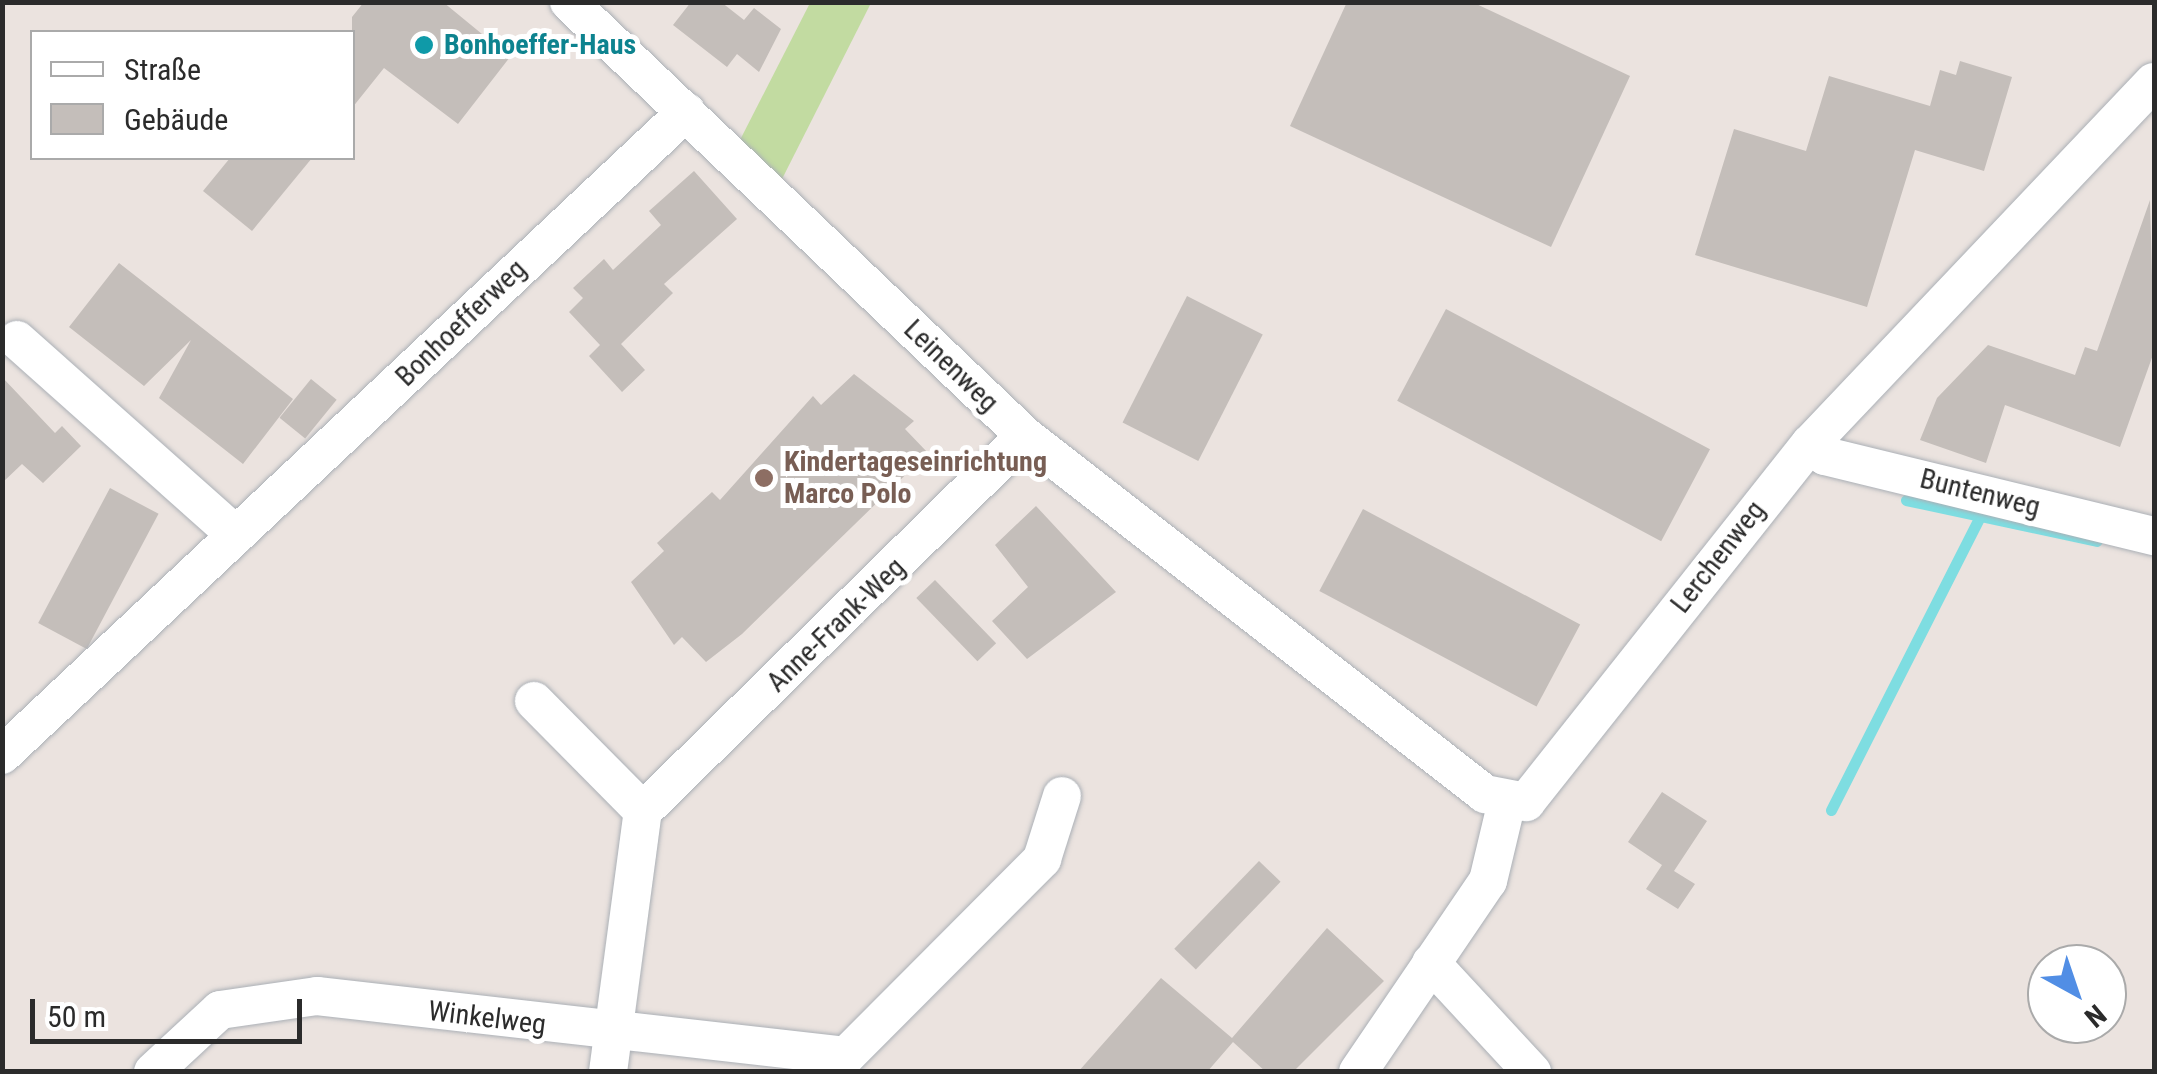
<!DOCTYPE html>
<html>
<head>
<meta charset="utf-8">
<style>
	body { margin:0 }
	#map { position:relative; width:2157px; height:1074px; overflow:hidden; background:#ebe3df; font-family:"Roboto Condensed",sans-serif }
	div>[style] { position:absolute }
	.green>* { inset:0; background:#c2dba1 }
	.stream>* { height:11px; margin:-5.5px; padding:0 5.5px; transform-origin:5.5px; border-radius:5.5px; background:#7edde1 }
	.building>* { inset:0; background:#c4beba; transform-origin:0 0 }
	.roads { filter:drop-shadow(0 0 2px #abb0b6) drop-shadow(0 0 2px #abb0b6) }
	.minor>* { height:38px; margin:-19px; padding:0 19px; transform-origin:19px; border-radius:19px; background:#fff }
	.dots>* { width:28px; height:28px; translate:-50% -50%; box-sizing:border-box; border:5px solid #fff; border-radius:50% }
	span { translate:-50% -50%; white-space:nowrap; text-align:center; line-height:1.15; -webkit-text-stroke:10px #fff; paint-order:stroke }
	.culture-label { font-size:28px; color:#0d838f; font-weight:700 }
	.left { translate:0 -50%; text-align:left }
	.street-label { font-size:28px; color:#2b2b2b }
	.education-label { font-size:28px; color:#785e54; font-weight:700 }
	.frame { position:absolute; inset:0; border:5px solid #2b2b2b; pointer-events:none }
	.legend { position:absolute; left:30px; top:30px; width:325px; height:130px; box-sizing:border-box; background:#fff; border:2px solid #aaa; margin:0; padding:12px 18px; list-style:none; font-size:30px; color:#2b2b2b }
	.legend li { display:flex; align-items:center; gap:20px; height:50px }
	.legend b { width:50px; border:2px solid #aaa }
	.north { position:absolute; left:2027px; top:944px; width:100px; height:100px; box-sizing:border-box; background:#fff; border:2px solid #aaa; border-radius:50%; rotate:140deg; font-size:28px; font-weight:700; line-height:40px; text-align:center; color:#2b2b2b }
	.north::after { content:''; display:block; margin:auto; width:35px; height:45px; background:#518ee5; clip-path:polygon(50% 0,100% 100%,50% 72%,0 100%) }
	.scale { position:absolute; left:30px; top:999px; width:272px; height:45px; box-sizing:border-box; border:5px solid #2b2b2b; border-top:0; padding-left:12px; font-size:30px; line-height:35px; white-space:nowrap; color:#2b2b2b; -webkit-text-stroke:8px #fff; paint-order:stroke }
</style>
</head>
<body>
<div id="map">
	<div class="green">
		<i style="clip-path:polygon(810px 3px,871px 3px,781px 181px,740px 140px)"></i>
	</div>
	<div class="stream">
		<i style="left:1906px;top:500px;width:195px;rotate:12.1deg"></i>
		<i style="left:1831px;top:810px;width:330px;rotate:-63.1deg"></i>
	</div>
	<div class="building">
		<i style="clip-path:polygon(364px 2px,443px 2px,510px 57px,458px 124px,384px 68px,352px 108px,352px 17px)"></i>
		<i style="clip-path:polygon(691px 2px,721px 2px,744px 20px,754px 8px,781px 29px,759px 72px,737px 54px,727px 67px,673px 25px)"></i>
		<i style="clip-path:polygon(1347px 2px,1472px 2px,1630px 76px,1551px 247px,1290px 126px)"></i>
		<i style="clip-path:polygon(1960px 61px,2012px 77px,1984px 171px,1915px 150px,1867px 307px,1695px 255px,1734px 129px,1806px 151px,1829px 76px,1930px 106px,1940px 70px,1956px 75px)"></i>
		<i style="clip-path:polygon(230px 158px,312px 158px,252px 231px,203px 191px)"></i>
		<i style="clip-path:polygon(694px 171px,737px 219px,664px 284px,673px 293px,621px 344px,645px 370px,622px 392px,589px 356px,600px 345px,569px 312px,583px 298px,573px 288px,604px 259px,613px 270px,661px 225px,649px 211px)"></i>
		<i style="clip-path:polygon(2150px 200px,2154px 352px,2120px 447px,2005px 405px,1986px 463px,1920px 440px,1937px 398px,1988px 345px,2075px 375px,2085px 347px,2097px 351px)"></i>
		<i style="clip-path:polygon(119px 263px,293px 399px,243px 464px,159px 398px,191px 340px,144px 386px,69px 327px)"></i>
		<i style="left:1187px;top:296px;width:85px;height:142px;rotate:27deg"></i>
		<i style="left:1446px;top:309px;width:299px;height:104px;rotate:28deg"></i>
		<i style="clip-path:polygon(854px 374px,914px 421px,905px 429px,928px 453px,742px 634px,706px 662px,682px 637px,674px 645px,631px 582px,664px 551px,657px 543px,712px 492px,720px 500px,813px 396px,821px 405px)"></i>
		<i style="clip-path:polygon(2px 377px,55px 433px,62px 426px,81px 446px,43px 483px,22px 464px,2px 483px)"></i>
		<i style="left:311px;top:379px;width:33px;height:50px;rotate:39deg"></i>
		<i style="left:110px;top:488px;width:55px;height:153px;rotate:28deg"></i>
		<i style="clip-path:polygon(1036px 506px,1116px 592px,1027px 659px,992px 621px,1028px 587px,995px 545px)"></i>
		<i style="left:1363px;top:509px;width:246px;height:93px;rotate:28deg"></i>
		<i style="left:935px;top:580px;width:88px;height:26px;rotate:46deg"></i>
		<i style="clip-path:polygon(1662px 792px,1707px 821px,1674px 871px,1695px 884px,1678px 909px,1646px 889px,1662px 865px,1628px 842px)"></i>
		<i style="left:1259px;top:861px;width:30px;height:122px;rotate:44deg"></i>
		<i style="clip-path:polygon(1327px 928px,1384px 981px,1293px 1072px,1266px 1072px,1233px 1042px,1207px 1072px,1078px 1072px,1161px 978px,1232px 1038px)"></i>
	</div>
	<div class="roads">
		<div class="minor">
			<i style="left:569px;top:2px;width:630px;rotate:43.58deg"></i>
			<i style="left:1025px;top:436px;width:583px;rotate:37.89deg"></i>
			<i style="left:1485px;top:794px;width:42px;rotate:11deg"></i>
			<i style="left:1526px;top:802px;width:457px;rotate:-51.6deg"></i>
			<i style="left:1810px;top:444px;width:499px;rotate:-46.5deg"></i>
			<i style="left:17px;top:340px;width:293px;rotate:41.7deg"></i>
			<i style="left:1810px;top:444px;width:19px;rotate:39deg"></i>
			<i style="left:1825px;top:456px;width:339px;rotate:13.7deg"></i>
			<i style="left:534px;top:701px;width:155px;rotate:45.3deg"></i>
			<i style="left:2px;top:755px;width:939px;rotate:-43.23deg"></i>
			<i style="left:1431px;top:963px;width:149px;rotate:47.2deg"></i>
			<i style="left:153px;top:1072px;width:91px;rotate:-42.8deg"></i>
			<i style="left:220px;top:1010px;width:98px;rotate:-8.2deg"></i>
			<i style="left:317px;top:996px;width:532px;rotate:6.47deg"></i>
			<i style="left:846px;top:1056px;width:278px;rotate:-45.1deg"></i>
			<i style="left:1042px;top:859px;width:66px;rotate:-72.4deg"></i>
			<i style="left:608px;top:1072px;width:263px;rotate:-82.4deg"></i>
			<i style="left:643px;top:811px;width:535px;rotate:-44.47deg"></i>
			<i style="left:1358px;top:1072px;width:231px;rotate:-55.8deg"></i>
			<i style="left:1488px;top:881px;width:82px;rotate:-76.6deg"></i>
		</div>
	</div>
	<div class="dots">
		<i style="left:424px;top:45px;background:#0f9aa8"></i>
		<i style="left:764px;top:478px;background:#8d6e63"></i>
	</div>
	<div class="culture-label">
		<span class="left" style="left:444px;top:45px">Bonhoeffer-Haus</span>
	</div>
	<div class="street-label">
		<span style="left:461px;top:323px;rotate:-44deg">Bonhoefferweg</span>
		<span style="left:951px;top:366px;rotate:44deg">Leinenweg</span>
		<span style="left:1980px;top:493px;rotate:14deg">Buntenweg</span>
		<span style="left:1718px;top:557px;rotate:-52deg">Lerchenweg</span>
		<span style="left:836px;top:625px;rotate:-44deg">Anne-Frank-Weg</span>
		<span style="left:487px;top:1018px;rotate:7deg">Winkelweg</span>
	</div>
	<div class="education-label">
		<span class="left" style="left:784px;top:478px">Kindertageseinrichtung<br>Marco Polo</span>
	</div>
	<div class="frame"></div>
	<ul class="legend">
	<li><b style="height:12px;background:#fff"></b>Straße</li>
	<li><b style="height:28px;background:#c4beba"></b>Gebäude</li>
	</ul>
	<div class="north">N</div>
	<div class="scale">50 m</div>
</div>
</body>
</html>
